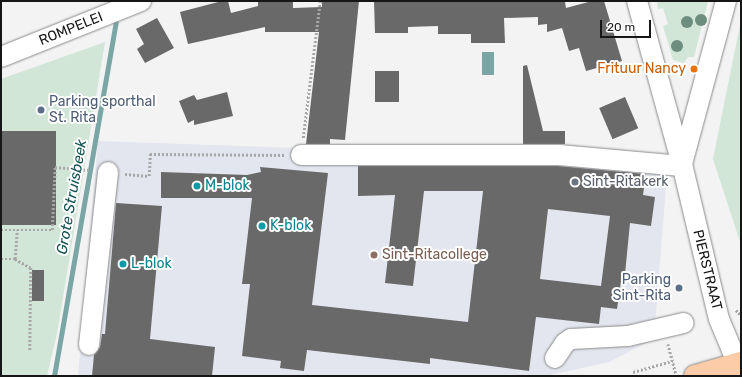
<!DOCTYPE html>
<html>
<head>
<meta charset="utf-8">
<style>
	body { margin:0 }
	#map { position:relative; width:742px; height:377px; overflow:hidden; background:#f3f3f4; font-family:Rubik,sans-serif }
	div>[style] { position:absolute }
	.built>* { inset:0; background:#e4e6ef }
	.green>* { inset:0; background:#d1e6d7 }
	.water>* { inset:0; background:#7ba6a6; transform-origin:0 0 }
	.stream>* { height:5px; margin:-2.5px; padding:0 2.5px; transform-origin:2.5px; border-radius:2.5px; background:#7ba6a6 }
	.building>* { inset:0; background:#6a696a; transform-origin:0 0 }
	.path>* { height:2.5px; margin-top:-1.25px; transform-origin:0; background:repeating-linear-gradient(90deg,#a7a7a7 0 2px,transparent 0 4px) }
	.roads { filter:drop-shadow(0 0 1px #898a8b) drop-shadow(0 0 1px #898a8b) }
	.minor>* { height:20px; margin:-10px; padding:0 10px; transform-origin:10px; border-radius:10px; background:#fff }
	.highway>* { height:22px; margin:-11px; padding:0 11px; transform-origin:11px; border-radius:11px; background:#fbcca7 }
	.trees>* { width:12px; height:12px; margin:-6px; border-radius:50%; background:#6d8d7e }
	.dots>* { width:11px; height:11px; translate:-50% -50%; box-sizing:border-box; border:2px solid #fff; border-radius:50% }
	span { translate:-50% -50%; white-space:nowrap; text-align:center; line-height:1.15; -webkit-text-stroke:4px #fff; paint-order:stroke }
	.street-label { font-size:14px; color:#161616 }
	.food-label { font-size:14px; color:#c56008 }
	.right { translate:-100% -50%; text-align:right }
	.service-label { font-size:14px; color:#4e5e75 }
	.left { translate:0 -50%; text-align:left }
	.worship-label { font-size:14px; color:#5b616d }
	.culture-label { font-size:14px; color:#0d838f }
	.education-label { font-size:14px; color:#785e54 }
	.water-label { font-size:15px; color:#155354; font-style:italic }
	.frame { position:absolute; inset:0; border:2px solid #161616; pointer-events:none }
	.scale { position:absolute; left:600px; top:20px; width:51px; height:18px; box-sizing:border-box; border:2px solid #161616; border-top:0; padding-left:5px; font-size:12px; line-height:14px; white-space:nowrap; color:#161616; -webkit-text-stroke:3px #fff; paint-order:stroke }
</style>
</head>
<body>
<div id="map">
	<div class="built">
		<i style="clip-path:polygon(98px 141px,668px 161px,654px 339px,609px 362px,546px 376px,78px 376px)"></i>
	</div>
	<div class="green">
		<i style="clip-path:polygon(657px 1px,708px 1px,694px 57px,688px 57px,684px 63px,673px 60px,663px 26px,668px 24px,663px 8px,658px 9px)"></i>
		<i style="clip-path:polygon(741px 20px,741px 245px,713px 159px)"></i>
		<i style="clip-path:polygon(105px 42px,57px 334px,47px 376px,1px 376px,1px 79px)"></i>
	</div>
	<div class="water">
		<i style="left:482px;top:52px;width:12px;height:23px"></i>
	</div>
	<div class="stream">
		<i style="left:54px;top:376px;width:359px;rotate:-80.1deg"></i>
	</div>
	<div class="building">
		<i style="clip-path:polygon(222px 1px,228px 1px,231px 13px,258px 6px,258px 1px,293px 1px,293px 8px,322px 7px,322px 1px,359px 1px,345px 140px,330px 139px,330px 144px,306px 144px,319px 32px,265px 32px,265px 27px,188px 44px,180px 12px)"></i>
		<i style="clip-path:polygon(374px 1px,539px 1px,565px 2px,566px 8px,592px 1px,604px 1px,622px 61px,586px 71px,579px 48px,569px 51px,562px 28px,547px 32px,547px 24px,538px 25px,538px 17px,504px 18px,505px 43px,471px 43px,471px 34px,438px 34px,438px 26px,408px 27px,408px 33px,375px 33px)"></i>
		<i style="clip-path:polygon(157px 18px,174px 48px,145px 63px,137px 49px,144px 44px,136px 29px)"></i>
		<i style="clip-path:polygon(527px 65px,543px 131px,565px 131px,565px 144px,523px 144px,523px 66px)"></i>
		<i style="left:399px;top:71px;width:31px;height:24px;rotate:90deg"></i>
		<i style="clip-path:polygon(227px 92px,233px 116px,194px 125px,194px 120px,188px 123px,179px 101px,194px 95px,197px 100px)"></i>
		<i style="left:625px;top:97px;width:34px;height:28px;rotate:67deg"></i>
		<i style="left:1px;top:131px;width:55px;height:94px"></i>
		<i style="clip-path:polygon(evenodd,358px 166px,558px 166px,646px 174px,643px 195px,655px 197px,651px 226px,630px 223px,625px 274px,622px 274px,617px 309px,601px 307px,599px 324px,536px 317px,529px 371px,430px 358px,430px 364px,307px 350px,304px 371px,280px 368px,281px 361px,242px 356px,250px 284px,242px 284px,252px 198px,161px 198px,161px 172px,247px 175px,261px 172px,260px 167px,328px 173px,312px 305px,468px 322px,483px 191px,424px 191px,413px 286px,385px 283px,395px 195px,358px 196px,358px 166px,548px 209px,610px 216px,601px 286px,540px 279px,548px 209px)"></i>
		<i style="clip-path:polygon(116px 203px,162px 206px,150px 339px,215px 347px,212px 376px,92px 376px,94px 355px,100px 347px,102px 334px,105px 334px)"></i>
		<i style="left:44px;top:270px;width:31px;height:12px;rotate:90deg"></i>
	</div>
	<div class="path">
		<i style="left:303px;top:138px;width:138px;rotate:-82.9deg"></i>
		<i style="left:125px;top:174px;width:24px;rotate:5deg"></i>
		<i style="left:149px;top:176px;width:22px;rotate:-87deg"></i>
		<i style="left:150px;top:154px;width:135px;rotate:0.4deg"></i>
		<i style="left:1px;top:230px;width:51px"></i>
		<i style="left:52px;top:230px;width:63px;rotate:-87.3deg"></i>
		<i style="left:55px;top:167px;width:35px;rotate:5deg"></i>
		<i style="left:1px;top:259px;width:14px"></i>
		<i style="left:15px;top:259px;width:29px;rotate:-86deg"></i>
		<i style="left:15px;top:259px;width:18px;rotate:29deg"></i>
		<i style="left:31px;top:268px;width:82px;rotate:90.7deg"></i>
		<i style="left:736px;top:310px;width:7px;rotate:45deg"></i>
		<i style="left:668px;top:344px;width:31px;rotate:75deg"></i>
		<i style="left:633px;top:372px;width:41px;rotate:-15.8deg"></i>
	</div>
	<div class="roads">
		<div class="minor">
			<i style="left:637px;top:1px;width:169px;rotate:74.6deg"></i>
			<i style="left:682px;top:164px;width:159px;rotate:76.6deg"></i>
			<i style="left:719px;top:319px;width:57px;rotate:67.5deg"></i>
			<i style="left:1px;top:57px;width:151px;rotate:-21.8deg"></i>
			<i style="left:301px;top:155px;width:258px"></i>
			<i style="left:559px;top:155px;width:123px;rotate:5.1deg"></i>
			<i style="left:682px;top:164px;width:169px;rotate:-74.9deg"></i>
			<i style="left:89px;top:345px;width:174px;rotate:-83.7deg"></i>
			<i style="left:555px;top:358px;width:18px;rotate:-56deg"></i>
			<i style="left:565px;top:343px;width:7px;rotate:-34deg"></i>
			<i style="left:571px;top:339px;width:57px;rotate:-3deg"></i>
			<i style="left:628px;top:336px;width:57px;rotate:-13.1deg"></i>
		</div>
		<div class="highway">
			<i style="left:695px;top:376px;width:48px;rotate:-15.8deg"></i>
		</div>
	</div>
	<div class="trees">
		<i style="left:701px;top:20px"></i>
		<i style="left:687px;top:22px"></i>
		<i style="left:677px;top:46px"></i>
	</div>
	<div class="dots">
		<i style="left:694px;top:69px;background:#e8710a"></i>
		<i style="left:41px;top:110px;background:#5c6f8a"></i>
		<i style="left:575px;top:182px;background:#6b7280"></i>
		<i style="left:197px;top:186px;background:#0f9aa8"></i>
		<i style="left:262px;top:226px;background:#0f9aa8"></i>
		<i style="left:374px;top:255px;background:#8d6e63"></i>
		<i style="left:123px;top:264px;background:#0f9aa8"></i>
		<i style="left:679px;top:288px;background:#5c6f8a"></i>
	</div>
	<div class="street-label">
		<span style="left:71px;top:29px;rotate:-22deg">ROMPELEI</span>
		<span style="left:707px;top:270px;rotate:76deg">PIERSTRAAT</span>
	</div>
	<div class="food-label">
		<span class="right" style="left:686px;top:69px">Frituur Nancy</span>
	</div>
	<div class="service-label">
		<span class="left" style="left:49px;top:110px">Parking sporthal<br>St. Rita</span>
		<span class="right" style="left:671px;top:288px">Parking<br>Sint-Rita</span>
	</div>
	<div class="worship-label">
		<span class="left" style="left:583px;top:182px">Sint-Ritakerk</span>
	</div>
	<div class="culture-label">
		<span class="left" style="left:205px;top:186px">M-blok</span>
		<span class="left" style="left:270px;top:226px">K-blok</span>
		<span class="left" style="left:131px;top:264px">L-blok</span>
	</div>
	<div class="education-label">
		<span class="left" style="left:382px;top:255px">Sint-Ritacollege</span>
	</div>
	<div class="water-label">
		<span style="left:72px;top:197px;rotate:-80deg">Grote Struisbeek</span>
	</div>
	<div class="frame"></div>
	<div class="scale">20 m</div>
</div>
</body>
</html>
